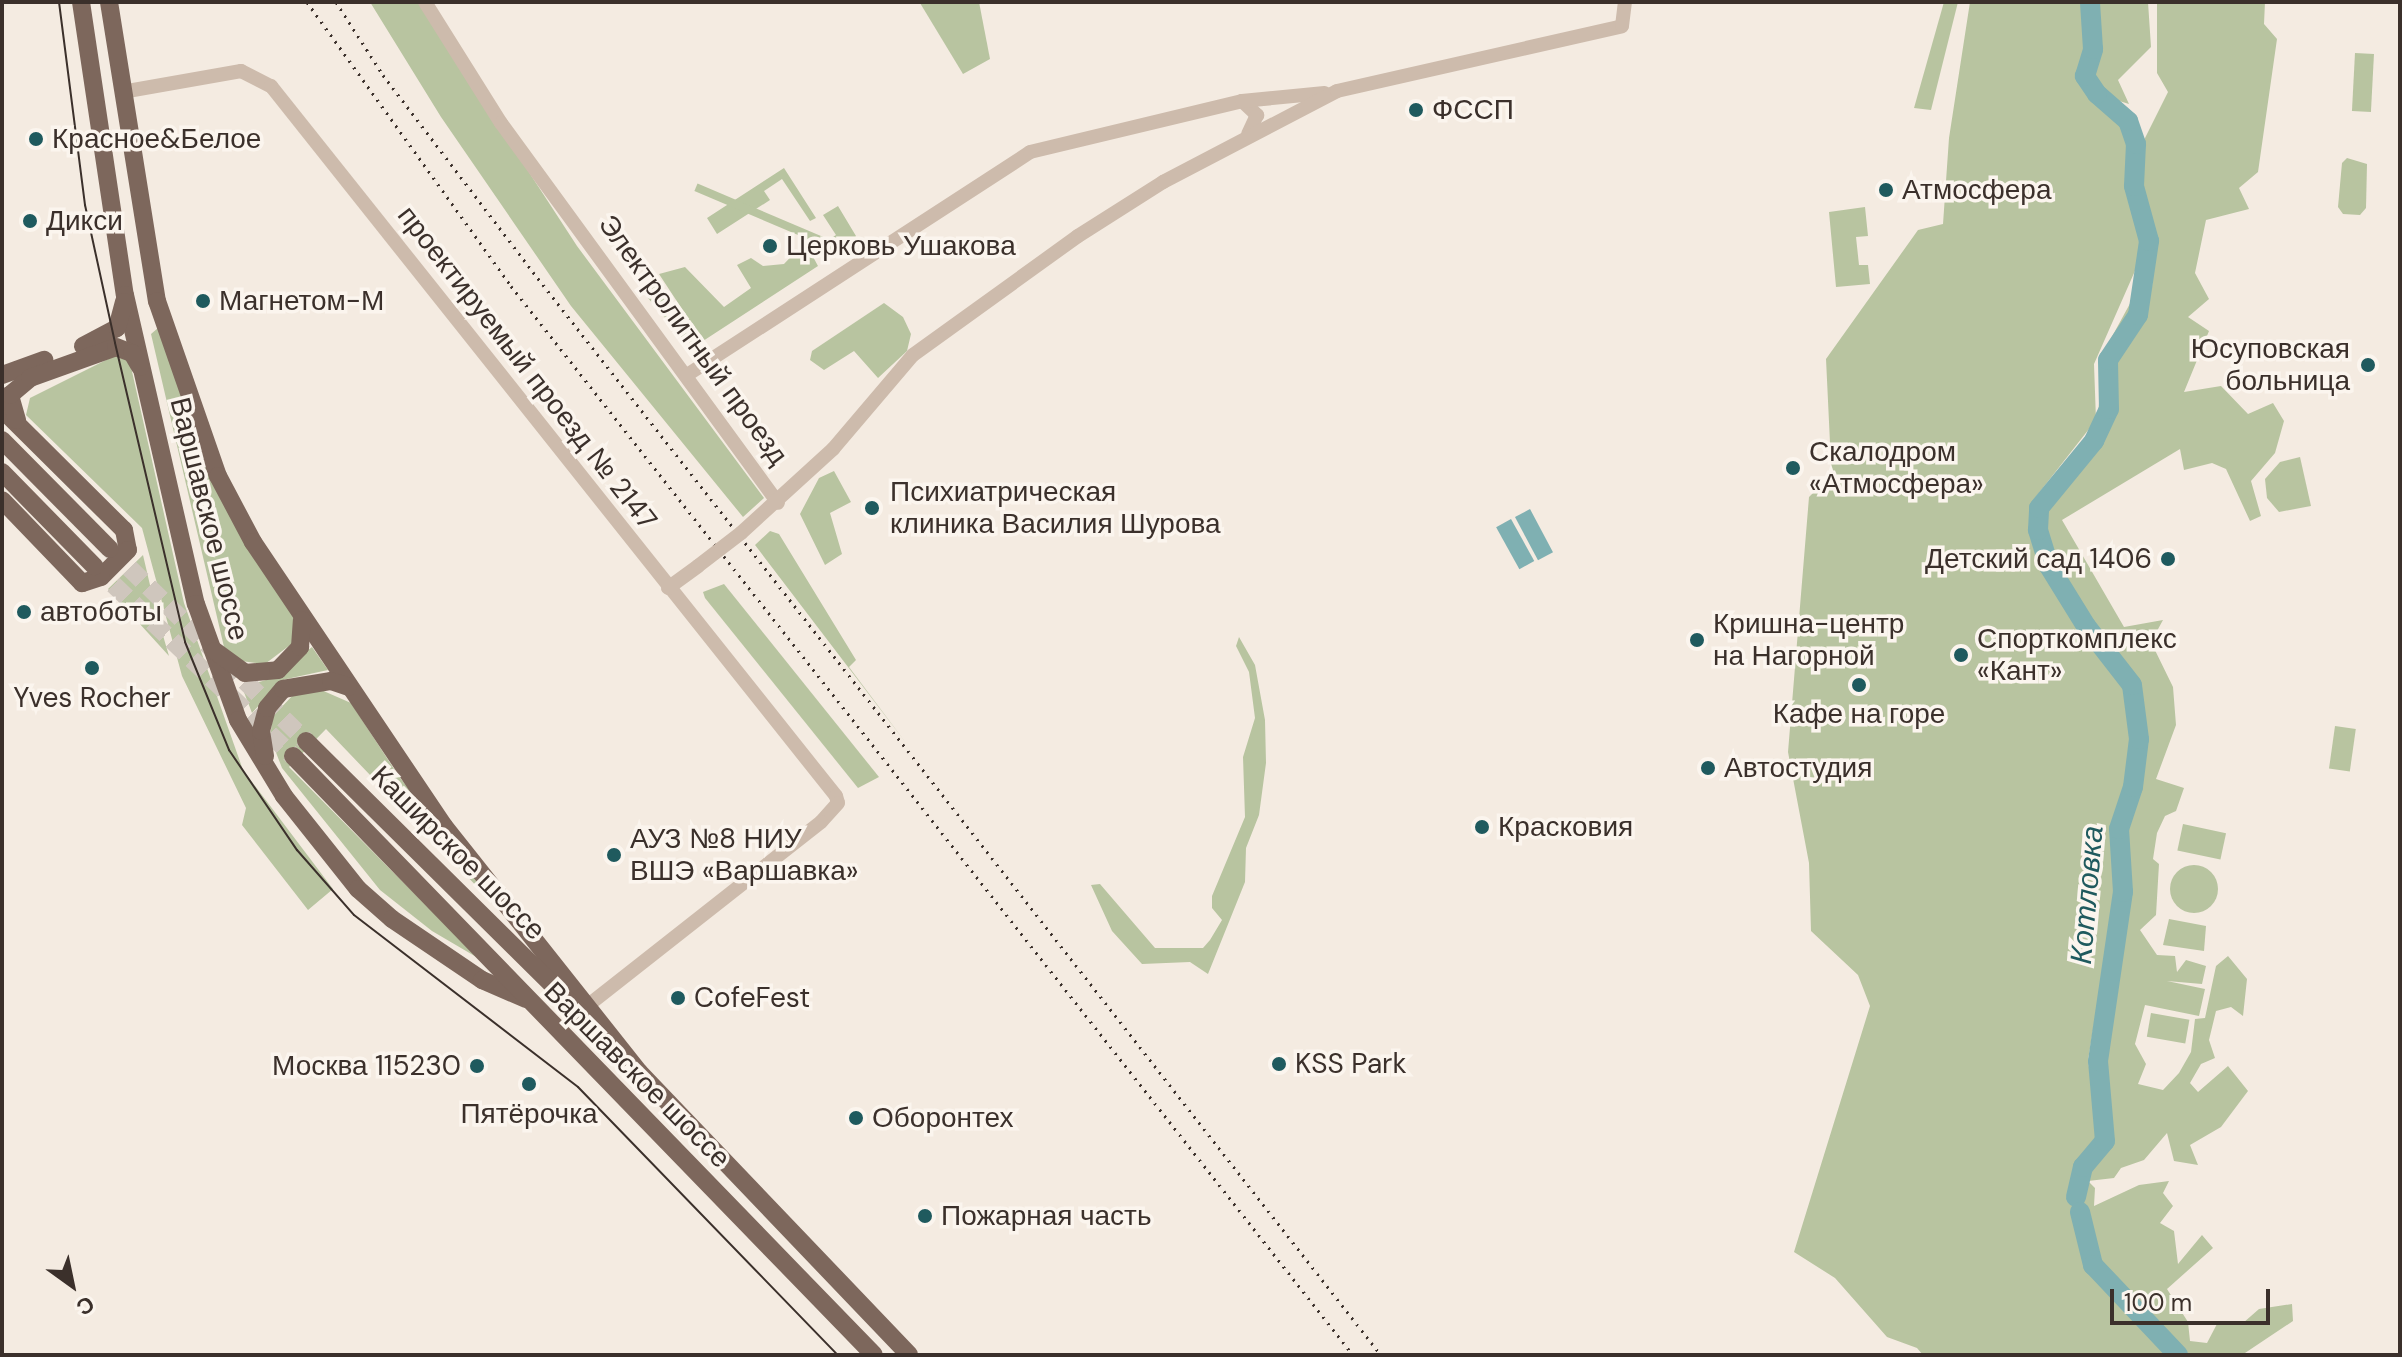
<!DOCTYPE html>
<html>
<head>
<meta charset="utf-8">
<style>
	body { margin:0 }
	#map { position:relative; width:2402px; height:1357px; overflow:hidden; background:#f4ebe1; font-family:"DM Sans",sans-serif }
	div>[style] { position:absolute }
	.green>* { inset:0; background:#b8c4a0; transform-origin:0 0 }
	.round { border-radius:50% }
	.water>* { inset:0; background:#7fb0b2; transform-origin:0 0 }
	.river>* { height:20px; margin:-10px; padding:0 10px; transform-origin:10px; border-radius:10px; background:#7fb0b2 }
	.major-tunnel>* { height:18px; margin-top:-9px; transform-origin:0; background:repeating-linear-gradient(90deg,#cfc6bd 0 18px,transparent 0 27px) }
	.minor>* { height:14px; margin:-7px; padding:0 7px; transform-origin:7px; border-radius:7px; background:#cdbbac }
	.major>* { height:18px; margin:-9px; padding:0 9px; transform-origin:9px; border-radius:9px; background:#7d675c }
	.tram>* { height:2px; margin:-1px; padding:0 1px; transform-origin:1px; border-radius:1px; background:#3b302b }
	.rail>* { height:3px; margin-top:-1.5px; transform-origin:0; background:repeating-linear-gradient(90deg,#3b302b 0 2px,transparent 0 8px) }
	.minor-bridge>* { height:14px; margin:-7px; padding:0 7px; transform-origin:7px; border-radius:7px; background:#cdbbac }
	.dots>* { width:22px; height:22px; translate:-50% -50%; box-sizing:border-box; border:4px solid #fbf5ee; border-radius:50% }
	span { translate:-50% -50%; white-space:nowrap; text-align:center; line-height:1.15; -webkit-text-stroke:7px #fbf5ee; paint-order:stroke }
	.poi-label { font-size:28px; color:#3b302b }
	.left { translate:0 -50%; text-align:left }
	.right { translate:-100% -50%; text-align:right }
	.street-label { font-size:28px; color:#3b302b }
	.water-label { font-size:30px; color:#1f5a5e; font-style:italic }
	.frame { position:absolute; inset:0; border:4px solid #3b302b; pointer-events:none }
	.north { position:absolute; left:32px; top:1245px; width:80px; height:80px; -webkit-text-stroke:6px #fbf5ee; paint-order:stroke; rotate:147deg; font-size:22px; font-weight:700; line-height:32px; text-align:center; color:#3b302b }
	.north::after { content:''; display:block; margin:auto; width:28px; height:36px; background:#3b302b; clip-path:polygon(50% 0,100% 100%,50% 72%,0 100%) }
	.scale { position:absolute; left:2110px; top:1289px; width:160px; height:36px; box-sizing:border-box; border:4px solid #3b302b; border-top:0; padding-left:10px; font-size:24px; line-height:28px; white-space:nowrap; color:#3b302b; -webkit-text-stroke:6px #fbf5ee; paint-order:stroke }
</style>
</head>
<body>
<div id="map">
	<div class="green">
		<i style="clip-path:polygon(370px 2px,418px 2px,577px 246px,764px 498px,743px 517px,571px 306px,441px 117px)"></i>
		<i style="clip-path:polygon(979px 2px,990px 59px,963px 74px,920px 3px)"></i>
		<i style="clip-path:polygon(1944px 2px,1958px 2px,1931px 110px,1914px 108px)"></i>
		<i style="clip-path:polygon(evenodd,1970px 2px,2148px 2px,2151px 47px,2118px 80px,2129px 104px,2113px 99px,2140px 148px,2168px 92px,2157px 73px,2157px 2px,2265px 2px,2264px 24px,2277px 39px,2258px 172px,2239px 188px,2249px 209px,2206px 220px,2195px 273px,2209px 299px,2188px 317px,2209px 331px,2184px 392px,2221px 386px,2248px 414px,2273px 403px,2284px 421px,2275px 453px,2251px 481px,2261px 516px,2250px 521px,2226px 469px,2212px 463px,2184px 470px,2180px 449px,2062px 520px,2124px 627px,2163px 620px,2151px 642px,2173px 687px,2176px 725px,2156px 779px,2184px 788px,2176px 811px,2165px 816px,2157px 833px,2153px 859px,2159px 864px,2156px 915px,2140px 930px,2157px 955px,2175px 956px,2177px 972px,2186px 960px,2206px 966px,2202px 984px,2167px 981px,2205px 989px,2199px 1016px,2145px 1005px,2135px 1044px,2146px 1064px,2138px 1084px,2163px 1090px,2179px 1073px,2191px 1052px,2195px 1019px,2205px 1018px,2216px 966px,2228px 956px,2247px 979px,2243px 1016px,2231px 1007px,2216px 1011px,2209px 1040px,2215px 1058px,2201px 1064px,2190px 1083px,2198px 1092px,2228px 1066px,2248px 1091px,2221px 1127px,2190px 1145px,2198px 1165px,2174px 1161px,2167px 1133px,2144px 1160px,2121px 1168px,2114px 1178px,2088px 1181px,2095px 1188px,2094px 1206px,2139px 1185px,2169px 1181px,2163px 1193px,2173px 1206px,2160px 1223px,2174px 1231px,2178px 1264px,2202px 1235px,2213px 1248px,2167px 1289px,2188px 1322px,2190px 1341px,2207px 1343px,2218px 1322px,2243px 1323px,2259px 1309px,2292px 1304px,2293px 1321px,2242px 1355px,1923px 1355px,1917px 1348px,1887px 1337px,1835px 1278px,1794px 1252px,1870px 1006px,1858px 975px,1811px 931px,1809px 863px,1788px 752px,1809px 497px,1824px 482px,1832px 485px,1826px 359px,1918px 230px,1943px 224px,1949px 138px,1970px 2px,2145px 195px,2155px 235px,2152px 287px,2139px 287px,2102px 355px,2098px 419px,2091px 441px,2033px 516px,2031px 503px,2096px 420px,2094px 364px,2138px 264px,2145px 195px,1970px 2px,2105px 959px,2100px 1024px,2110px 1030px,2101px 1139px,2091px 1146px,2098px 1137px,2088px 1060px,2105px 959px)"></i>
		<i style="left:2355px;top:53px;width:19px;height:58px;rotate:3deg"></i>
		<i style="clip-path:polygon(2347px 158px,2367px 164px,2366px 208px,2360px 215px,2343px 214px,2338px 207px,2342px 163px)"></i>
		<i style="clip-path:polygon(784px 168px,816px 218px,810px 221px,782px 179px,764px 191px,770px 200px,717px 234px,707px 218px)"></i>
		<i style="clip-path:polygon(838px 206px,856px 236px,855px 243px,832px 258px,824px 243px,836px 235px,823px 215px)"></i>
		<i style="clip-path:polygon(1865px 207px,1868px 236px,1856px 237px,1859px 265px,1868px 265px,1870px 284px,1836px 287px,1829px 212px)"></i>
		<i style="clip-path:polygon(805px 242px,818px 266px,703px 341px,659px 274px,685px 267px,724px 307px,751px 288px,737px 265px,751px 258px,763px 266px,784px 264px)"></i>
		<i style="left:854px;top:250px;width:8px;height:170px;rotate:113deg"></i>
		<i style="clip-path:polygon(652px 279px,695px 346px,684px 340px,642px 291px)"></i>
		<i style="clip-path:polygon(884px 303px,903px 317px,911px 334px,907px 351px,878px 378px,854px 351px,824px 370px,810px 360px,812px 351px)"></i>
		<i style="clip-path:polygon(158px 328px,190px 419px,295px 618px,294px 642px,265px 664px,241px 661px,224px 647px,151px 334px)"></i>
		<i style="clip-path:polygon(116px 355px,125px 357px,131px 367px,184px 603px,243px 770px,333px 889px,308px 910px,242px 825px,246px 808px,182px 676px,142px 528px,26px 415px,30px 398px)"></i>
		<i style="clip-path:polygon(2300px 457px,2311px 506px,2279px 512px,2267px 498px,2265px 479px,2280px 462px)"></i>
		<i style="clip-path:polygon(834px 471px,851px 502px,830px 513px,842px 554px,825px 565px,800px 514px,819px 478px)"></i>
		<i style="clip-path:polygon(770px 531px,779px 534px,856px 660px,849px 667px,906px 743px,755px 545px)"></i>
		<i style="clip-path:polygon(143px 555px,157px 615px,169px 656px,108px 589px)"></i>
		<i style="clip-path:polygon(724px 584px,879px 777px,858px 788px,705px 598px,703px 592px)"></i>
		<i style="clip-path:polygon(1239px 637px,1255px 665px,1265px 720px,1266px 763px,1259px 815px,1246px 848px,1245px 882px,1208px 974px,1190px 962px,1142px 964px,1112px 931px,1091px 885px,1100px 884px,1155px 948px,1203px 948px,1210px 940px,1222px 920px,1212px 908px,1212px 896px,1245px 817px,1243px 757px,1255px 718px,1249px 672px,1236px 646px)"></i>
		<i style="clip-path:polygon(312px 647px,328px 670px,282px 680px,252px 713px,242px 687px,273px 678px)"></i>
		<i style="clip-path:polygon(319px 689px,351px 703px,398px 775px,507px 918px,326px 729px,289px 767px,478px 958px,432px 931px,380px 890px,282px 768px,270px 737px,273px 716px,295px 693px)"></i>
		<i style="left:2335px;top:726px;width:21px;height:43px;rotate:8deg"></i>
		<i style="left:2183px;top:824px;width:44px;height:27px;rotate:12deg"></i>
		<i class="round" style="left:2170px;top:865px;width:48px;height:48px"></i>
		<i style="clip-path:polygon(2169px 919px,2206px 926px,2204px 951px,2163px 945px)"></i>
		<i style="left:2151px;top:1013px;width:39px;height:24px;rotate:10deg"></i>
	</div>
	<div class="water">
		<i style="left:1530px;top:509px;width:49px;height:17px;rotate:62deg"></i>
		<i style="left:1511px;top:519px;width:48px;height:17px;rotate:61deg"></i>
	</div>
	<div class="river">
		<i style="left:2076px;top:1197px;width:31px;rotate:-77deg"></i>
		<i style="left:2083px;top:1167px;width:34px;rotate:-50deg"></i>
		<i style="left:2105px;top:1141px;width:80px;rotate:-95deg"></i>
		<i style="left:2098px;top:1061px;width:171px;rotate:-81.6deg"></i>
		<i style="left:2123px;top:892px;width:63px;rotate:-93.6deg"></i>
		<i style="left:2119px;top:829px;width:44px;rotate:-71.6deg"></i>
		<i style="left:2133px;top:787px;width:48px;rotate:-82.9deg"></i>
		<i style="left:2139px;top:739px;width:54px;rotate:-97.4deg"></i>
		<i style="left:2132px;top:685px;width:75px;rotate:-127.9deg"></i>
		<i style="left:2086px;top:626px;width:70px;rotate:-121.7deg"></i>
		<i style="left:2049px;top:566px;width:38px;rotate:-107deg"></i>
		<i style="left:2038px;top:530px;width:22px;rotate:-87deg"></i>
		<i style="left:2039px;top:508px;width:87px;rotate:-50.6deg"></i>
		<i style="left:2094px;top:441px;width:35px;rotate:-65deg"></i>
		<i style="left:2109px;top:409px;width:49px;rotate:-91.2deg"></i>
		<i style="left:2108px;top:360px;width:54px;rotate:-56.3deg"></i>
		<i style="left:2138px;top:315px;width:75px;rotate:-81.5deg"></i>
		<i style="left:2149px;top:241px;width:57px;rotate:-105.3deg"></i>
		<i style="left:2134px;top:186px;width:42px;rotate:-87.3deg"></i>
		<i style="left:2136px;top:144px;width:24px;rotate:-109deg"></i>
		<i style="left:2128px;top:121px;width:41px;rotate:-138.9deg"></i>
		<i style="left:2097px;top:94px;width:22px;rotate:-124deg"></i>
		<i style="left:2085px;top:76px;width:28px;rotate:-73deg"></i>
		<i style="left:2093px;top:49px;width:47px;rotate:-93.7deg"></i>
		<i style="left:2080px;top:1212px;width:55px;rotate:76.2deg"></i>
		<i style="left:2093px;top:1265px;width:124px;rotate:46.6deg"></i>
	</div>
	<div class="major-tunnel">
		<i style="left:110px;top:549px;width:274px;rotate:44.4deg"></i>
		<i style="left:94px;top:566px;width:275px;rotate:43.7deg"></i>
	</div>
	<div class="minor">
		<i style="left:425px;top:2px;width:143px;rotate:57.9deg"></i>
		<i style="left:501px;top:123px;width:470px;rotate:53.9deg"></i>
		<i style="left:122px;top:92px;width:121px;rotate:-10deg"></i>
		<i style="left:241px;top:71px;width:34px;rotate:27deg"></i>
		<i style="left:271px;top:86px;width:907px;rotate:51.49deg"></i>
		<i style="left:836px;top:796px;width:7px;rotate:74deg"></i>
		<i style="left:838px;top:803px;width:25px;rotate:132deg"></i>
		<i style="left:821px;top:822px;width:298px;rotate:141.8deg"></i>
		<i style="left:1242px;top:101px;width:21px;rotate:43deg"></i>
		<i style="left:1257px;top:115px;width:21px;rotate:115deg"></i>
		<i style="left:687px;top:375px;width:409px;rotate:-33deg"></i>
		<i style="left:1030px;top:152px;width:218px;rotate:-13.5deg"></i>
		<i style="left:1242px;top:101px;width:83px;rotate:-5.5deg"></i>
		<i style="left:741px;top:533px;width:125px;rotate:-42.4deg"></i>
		<i style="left:833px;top:449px;width:123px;rotate:-49.6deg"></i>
		<i style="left:913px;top:355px;width:203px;rotate:-35.8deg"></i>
		<i style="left:1078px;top:236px;width:101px;rotate:-32.4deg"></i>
		<i style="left:1163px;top:182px;width:196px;rotate:-27.6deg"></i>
		<i style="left:1337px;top:91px;width:292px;rotate:-12.8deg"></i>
		<i style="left:1622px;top:26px;width:24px;rotate:-83deg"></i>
		<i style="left:668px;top:588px;width:37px;rotate:-36deg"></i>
	</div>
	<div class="major">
		<i style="left:81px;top:2px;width:296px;rotate:81.5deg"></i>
		<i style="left:125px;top:295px;width:317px;rotate:77.1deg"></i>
		<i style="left:196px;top:604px;width:123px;rotate:70.1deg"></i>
		<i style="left:238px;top:720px;width:89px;rotate:58.8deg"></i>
		<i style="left:284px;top:796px;width:119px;rotate:51.5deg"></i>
		<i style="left:358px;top:889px;width:45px;rotate:41.4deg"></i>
		<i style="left:392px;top:919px;width:109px;rotate:34.1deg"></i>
		<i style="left:482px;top:980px;width:48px;rotate:23.4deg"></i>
		<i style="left:109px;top:2px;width:303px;rotate:80.9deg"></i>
		<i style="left:157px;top:301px;width:185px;rotate:70.8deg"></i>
		<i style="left:218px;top:476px;width:75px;rotate:62.1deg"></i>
		<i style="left:253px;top:542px;width:342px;rotate:56.1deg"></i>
		<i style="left:444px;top:826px;width:314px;rotate:51.6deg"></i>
		<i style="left:639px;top:1072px;width:391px;rotate:46.3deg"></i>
		<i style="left:83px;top:346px;width:38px;rotate:-28deg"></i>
		<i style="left:117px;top:328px;width:27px;rotate:-75deg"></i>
		<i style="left:2px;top:375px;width:45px;rotate:-19.7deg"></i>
		<i style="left:2px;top:409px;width:172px;rotate:44.8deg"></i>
		<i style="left:124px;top:530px;width:20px;rotate:79deg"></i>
		<i style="left:128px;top:550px;width:38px;rotate:135deg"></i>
		<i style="left:101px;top:577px;width:20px;rotate:162deg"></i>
		<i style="left:82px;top:583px;width:115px;rotate:-133.9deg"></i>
		<i style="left:17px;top:420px;width:26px;rotate:-106deg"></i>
		<i style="left:10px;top:395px;width:26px;rotate:-40deg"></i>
		<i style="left:30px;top:378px;width:91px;rotate:-19.8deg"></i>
		<i style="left:116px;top:347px;width:17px;rotate:21deg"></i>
		<i style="left:132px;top:353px;width:16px;rotate:60deg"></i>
		<i style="left:2px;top:440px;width:153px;rotate:45.3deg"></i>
		<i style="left:2px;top:472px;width:132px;rotate:45.6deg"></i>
		<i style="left:215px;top:651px;width:37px;rotate:36deg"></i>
		<i style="left:245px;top:673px;width:33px;rotate:-5deg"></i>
		<i style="left:278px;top:670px;width:32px;rotate:-46deg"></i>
		<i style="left:300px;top:647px;width:27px;rotate:-86deg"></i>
		<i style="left:306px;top:741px;width:387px;rotate:44.7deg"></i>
		<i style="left:265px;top:756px;width:25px;rotate:-99deg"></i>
		<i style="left:261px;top:731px;width:24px;rotate:-75deg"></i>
		<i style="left:267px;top:708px;width:25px;rotate:-50deg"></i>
		<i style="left:283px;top:689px;width:49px;rotate:-9.5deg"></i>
		<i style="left:331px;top:681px;width:18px;rotate:19deg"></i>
		<i style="left:293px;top:756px;width:834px;rotate:45.87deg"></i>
	</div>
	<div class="tram">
		<i style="left:59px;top:2px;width:205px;rotate:82.7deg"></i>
		<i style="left:85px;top:205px;width:141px;rotate:77.7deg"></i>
		<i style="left:115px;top:343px;width:307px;rotate:76.8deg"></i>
		<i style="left:185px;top:642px;width:117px;rotate:67.8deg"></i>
		<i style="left:229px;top:750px;width:121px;rotate:55.8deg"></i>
		<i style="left:297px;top:850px;width:86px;rotate:48.8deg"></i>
		<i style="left:354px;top:915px;width:282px;rotate:37.5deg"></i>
		<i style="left:578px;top:1087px;width:373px;rotate:45.9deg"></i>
	</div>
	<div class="rail">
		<i style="left:307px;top:2px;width:350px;rotate:54.3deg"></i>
		<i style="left:511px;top:286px;width:1361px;rotate:51.77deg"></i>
		<i style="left:336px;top:2px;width:87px;rotate:57.2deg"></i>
		<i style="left:383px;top:75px;width:248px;rotate:52.7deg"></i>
		<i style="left:533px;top:272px;width:1375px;rotate:51.94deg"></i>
	</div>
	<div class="minor-bridge">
		<i style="left:698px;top:566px;width:54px;rotate:-37.5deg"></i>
	</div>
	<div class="dots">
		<i style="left:1416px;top:110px;background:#1f5a5e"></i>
		<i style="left:36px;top:139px;background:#1f5a5e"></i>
		<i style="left:1886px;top:190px;background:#1f5a5e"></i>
		<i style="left:30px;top:221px;background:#1f5a5e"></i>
		<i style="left:770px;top:246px;background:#1f5a5e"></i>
		<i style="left:203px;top:301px;background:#1f5a5e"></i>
		<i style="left:2368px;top:365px;background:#1f5a5e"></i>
		<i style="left:1793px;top:468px;background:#1f5a5e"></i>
		<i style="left:872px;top:508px;background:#1f5a5e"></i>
		<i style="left:2168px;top:559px;background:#1f5a5e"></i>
		<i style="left:24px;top:612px;background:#1f5a5e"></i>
		<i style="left:1697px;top:640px;background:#1f5a5e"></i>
		<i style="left:1961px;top:655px;background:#1f5a5e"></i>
		<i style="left:92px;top:668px;background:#1f5a5e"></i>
		<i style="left:1859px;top:685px;background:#1f5a5e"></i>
		<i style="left:1708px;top:768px;background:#1f5a5e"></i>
		<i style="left:1482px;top:827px;background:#1f5a5e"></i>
		<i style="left:614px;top:855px;background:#1f5a5e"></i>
		<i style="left:678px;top:998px;background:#1f5a5e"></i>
		<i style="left:1279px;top:1064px;background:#1f5a5e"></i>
		<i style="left:477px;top:1066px;background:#1f5a5e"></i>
		<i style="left:529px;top:1084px;background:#1f5a5e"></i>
		<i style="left:856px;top:1118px;background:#1f5a5e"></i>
		<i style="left:925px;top:1216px;background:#1f5a5e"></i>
	</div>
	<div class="poi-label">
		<span class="left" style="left:1432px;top:110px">ФССП</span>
		<span class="left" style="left:52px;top:139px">Красное&amp;Белое</span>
		<span class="left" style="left:1902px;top:190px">Атмосфера</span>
		<span class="left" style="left:46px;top:221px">Дикси</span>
		<span class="left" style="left:786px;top:246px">Церковь Ушакова</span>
		<span class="left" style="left:219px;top:301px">Магнетом-М</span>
		<span class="right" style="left:2350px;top:365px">Юсуповская<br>больница</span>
		<span class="left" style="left:1809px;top:468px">Скалодром<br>«Атмосфера»</span>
		<span class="left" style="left:890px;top:508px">Психиатрическая<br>клиника Василия Шурова</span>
		<span class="right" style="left:2152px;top:559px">Детский сад 1406</span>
		<span class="left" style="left:40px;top:612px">автоботы</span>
		<span class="left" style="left:1713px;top:640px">Кришна-центр<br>на Нагорной</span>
		<span class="left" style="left:1977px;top:655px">Спорткомплекс<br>«Кант»</span>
		<span style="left:92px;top:698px">Yves Rocher</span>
		<span style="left:1859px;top:714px">Кафе на горе</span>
		<span class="left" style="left:1724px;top:768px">Автостудия</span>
		<span class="left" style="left:1498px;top:827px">Красковия</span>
		<span class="left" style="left:630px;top:855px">АУЗ №8 НИУ<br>ВШЭ «Варшавка»</span>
		<span class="left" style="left:694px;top:998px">CofeFest</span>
		<span class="left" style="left:1295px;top:1064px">KSS Park</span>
		<span class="right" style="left:461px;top:1066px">Москва 115230</span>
		<span style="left:529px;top:1114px">Пятёрочка</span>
		<span class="left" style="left:872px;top:1118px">Оборонтех</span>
		<span class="left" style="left:941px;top:1216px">Пожарная часть</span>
	</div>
	<div class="street-label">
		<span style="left:693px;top:340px;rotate:54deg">Электролитный проезд</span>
		<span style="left:527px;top:368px;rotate:52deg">проектируемый проезд № 2147</span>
		<span style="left:209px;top:519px;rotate:76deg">Варшавское шоссе</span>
		<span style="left:458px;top:853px;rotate:45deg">Каширское шоссе</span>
		<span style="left:637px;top:1075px;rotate:45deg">Варшавское шоссе</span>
	</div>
	<div class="water-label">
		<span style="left:2087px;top:895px;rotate:-85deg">Котловка</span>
	</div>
	<div class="frame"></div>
	<div class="north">С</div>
	<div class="scale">100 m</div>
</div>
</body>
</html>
